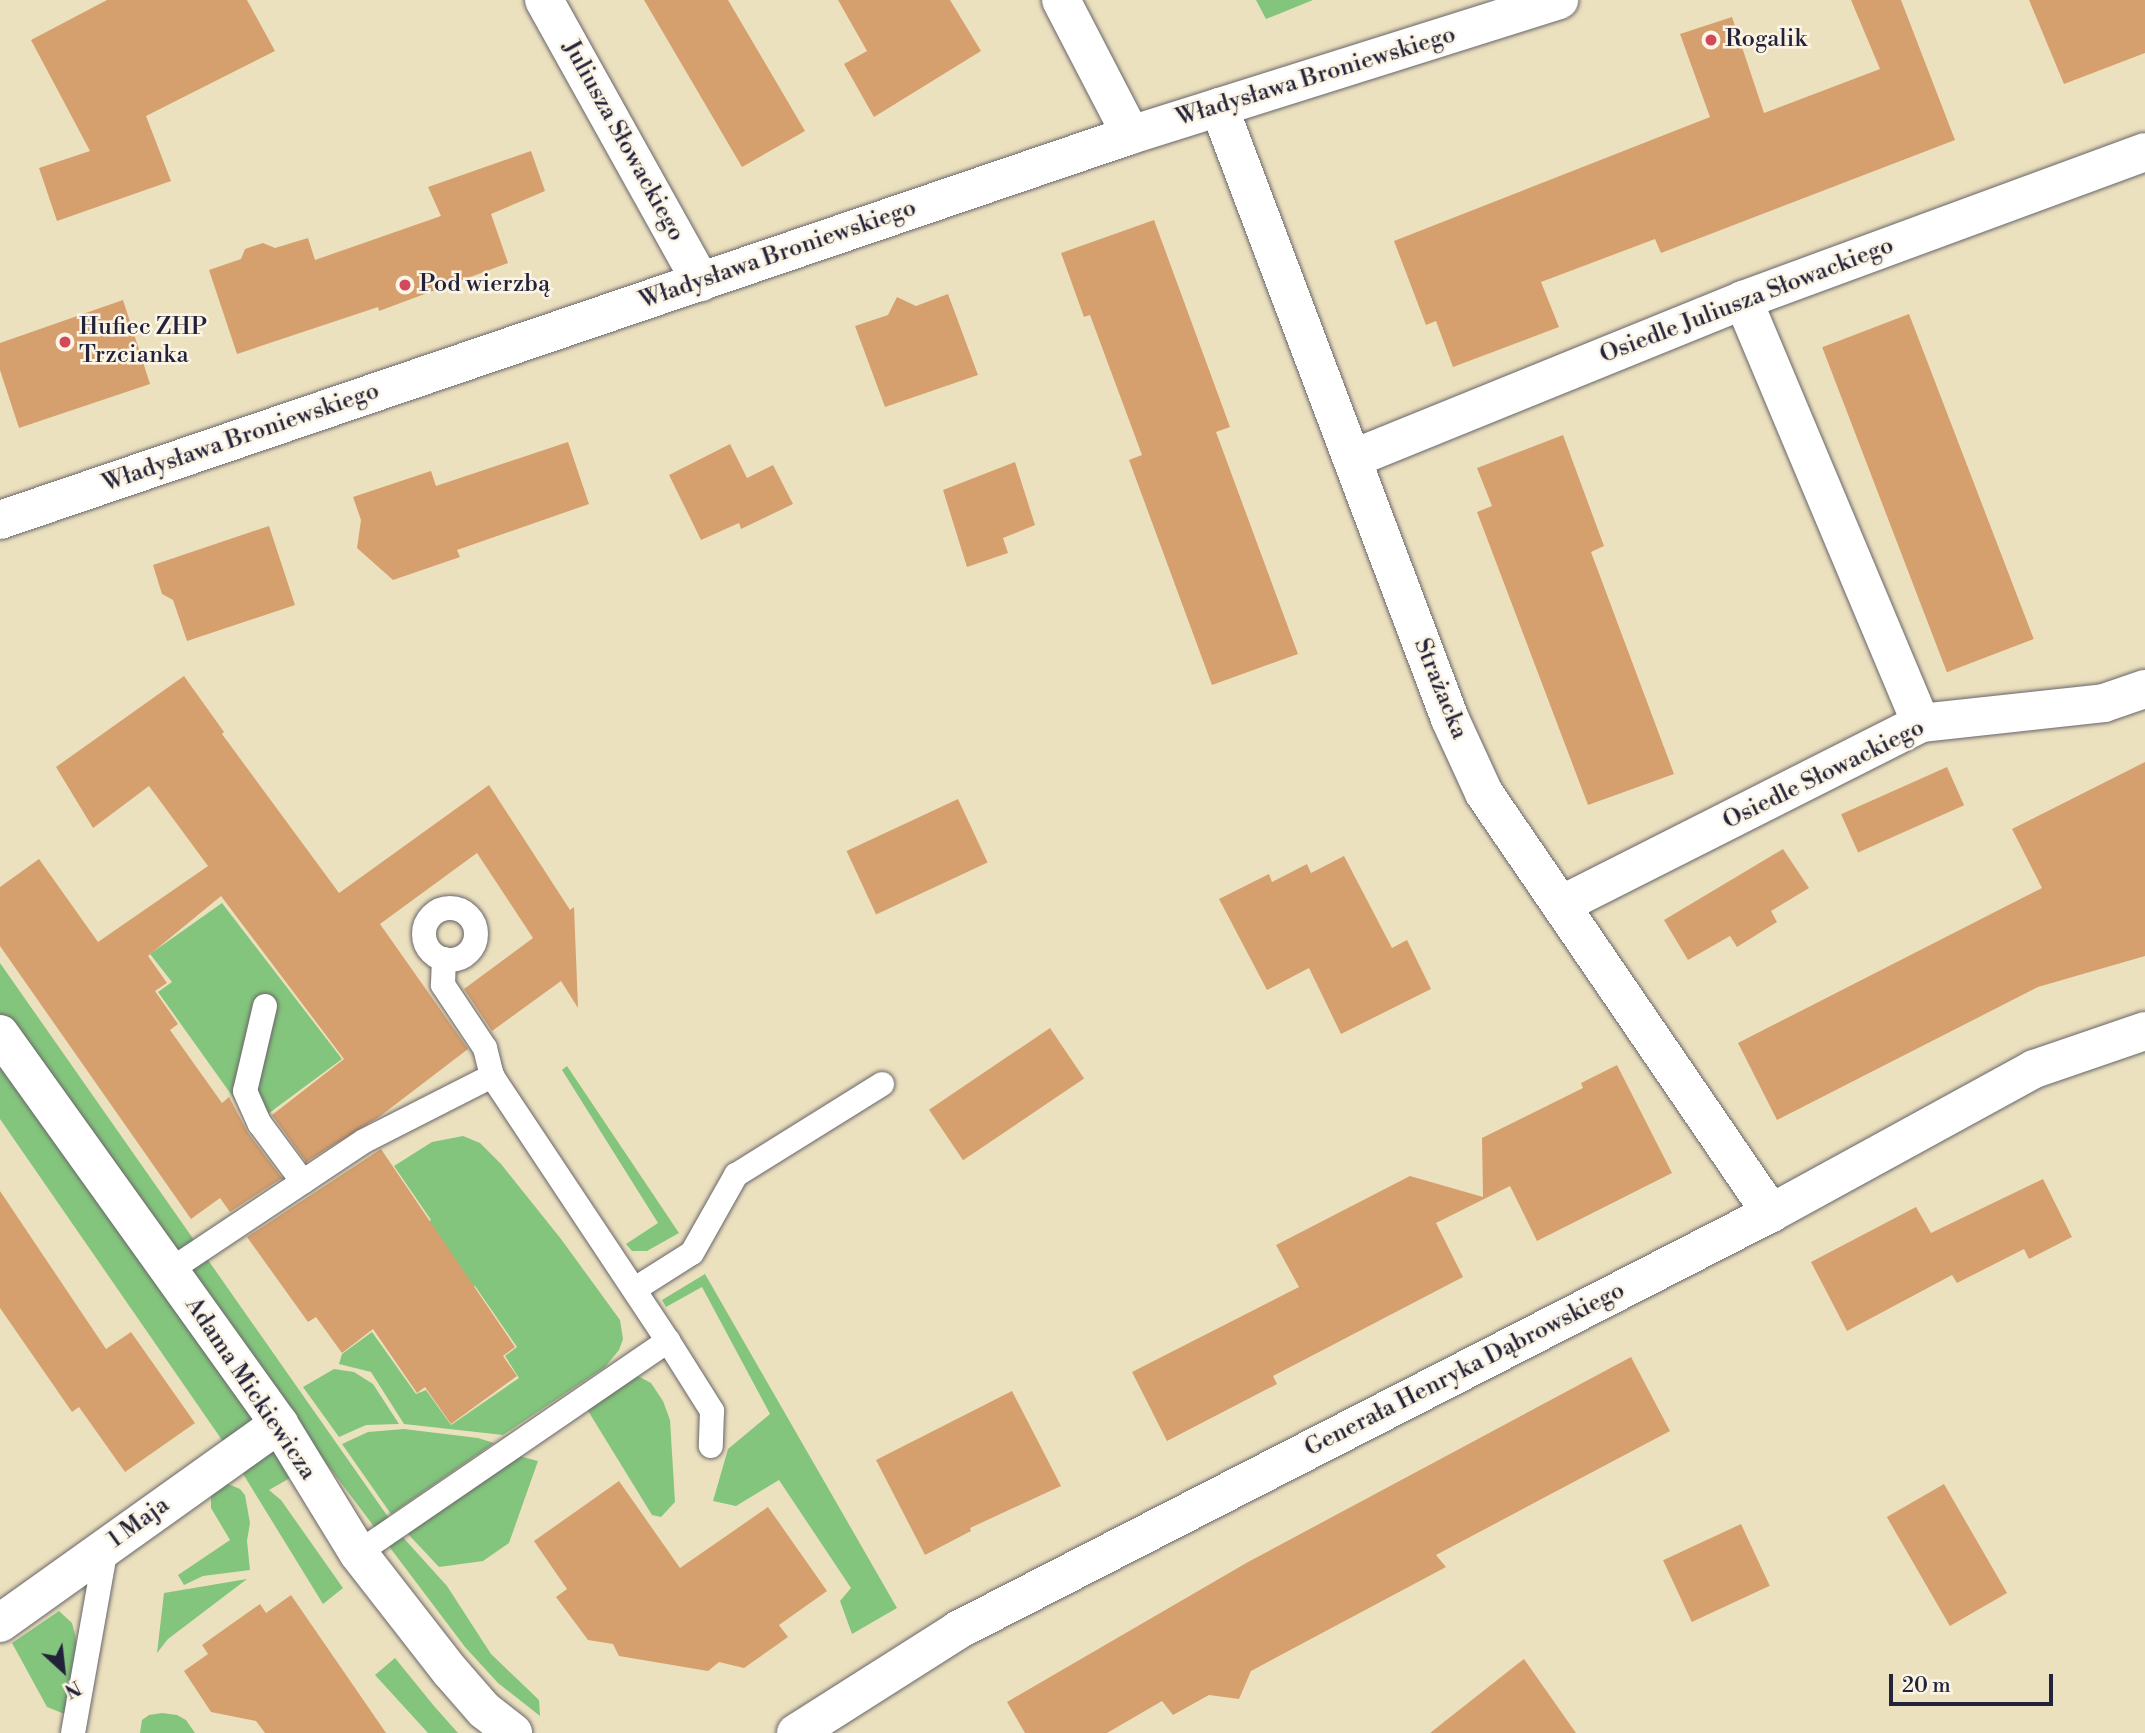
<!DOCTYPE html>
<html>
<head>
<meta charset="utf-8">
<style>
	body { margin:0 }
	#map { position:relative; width:2145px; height:1733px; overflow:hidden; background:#ece1bf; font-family:"Libre Bodoni",serif }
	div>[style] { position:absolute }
	.green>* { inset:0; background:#84c57d }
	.building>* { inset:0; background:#d6a06e; transform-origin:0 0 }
	.roads { filter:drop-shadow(0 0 2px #696569) drop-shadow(0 0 2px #696569) }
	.lane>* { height:24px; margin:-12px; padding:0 12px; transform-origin:12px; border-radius:12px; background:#fff }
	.lane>.ring { margin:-12px; padding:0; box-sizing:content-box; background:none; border:24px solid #fff; border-radius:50% }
	.street>* { height:38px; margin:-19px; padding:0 19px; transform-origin:19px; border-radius:19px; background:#fff }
	.dots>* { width:19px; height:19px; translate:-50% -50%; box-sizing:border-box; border:4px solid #fcf5e5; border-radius:50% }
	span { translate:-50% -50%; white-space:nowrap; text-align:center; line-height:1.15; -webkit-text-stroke:5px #fcf5e5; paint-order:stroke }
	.poi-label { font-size:24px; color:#22223b }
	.left { translate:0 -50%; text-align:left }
	.street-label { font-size:24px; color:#22223b }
	.north { position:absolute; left:28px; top:1635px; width:70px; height:70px; -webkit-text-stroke:5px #fcf5e5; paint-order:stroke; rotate:153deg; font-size:19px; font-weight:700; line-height:28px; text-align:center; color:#22223b }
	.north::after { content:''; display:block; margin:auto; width:24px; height:32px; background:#22223b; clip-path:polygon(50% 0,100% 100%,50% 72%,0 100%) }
	.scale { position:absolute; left:1889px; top:1674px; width:164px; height:32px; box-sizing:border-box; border:4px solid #22223b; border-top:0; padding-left:9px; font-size:21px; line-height:24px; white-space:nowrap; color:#22223b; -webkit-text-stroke:5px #fcf5e5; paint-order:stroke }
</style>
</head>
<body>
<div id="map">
	<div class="green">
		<i style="clip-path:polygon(1256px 0,1313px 0,1266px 19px)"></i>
		<i style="clip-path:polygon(222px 903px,342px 1059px,253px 1125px,158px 992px,172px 982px,150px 954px)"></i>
		<i style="clip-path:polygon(0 963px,400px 1534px,447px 1586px,491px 1654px,539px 1700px,540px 1716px,498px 1683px,465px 1647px,323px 1459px,269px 1490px,281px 1500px,343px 1588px,323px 1604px,224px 1443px,0 1119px)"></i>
		<i style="clip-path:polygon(567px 1066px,679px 1233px,647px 1251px,632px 1251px,626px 1244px,658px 1223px,562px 1070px)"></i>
		<i style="clip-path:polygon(463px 1136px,480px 1143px,501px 1164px,561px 1239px,620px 1320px,623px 1339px,619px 1350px,605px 1367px,503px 1435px,404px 1424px,371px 1372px,339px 1364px,342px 1354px,372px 1332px,416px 1394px,426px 1390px,451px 1425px,519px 1378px,505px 1356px,517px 1347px,475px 1286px,462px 1294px,388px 1248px,431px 1220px,394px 1166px,432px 1142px)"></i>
		<i style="clip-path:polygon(705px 1274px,897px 1608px,852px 1634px,840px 1601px,851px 1588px,779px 1480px,736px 1506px,713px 1501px,728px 1449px,770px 1414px,702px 1287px,666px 1307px,662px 1300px)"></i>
		<i style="clip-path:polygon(334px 1369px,354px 1372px,373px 1384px,399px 1424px,366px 1425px,339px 1437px,303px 1387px)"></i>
		<i style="clip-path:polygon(636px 1375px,651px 1383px,663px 1401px,670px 1420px,675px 1502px,661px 1517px,652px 1515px,585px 1406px)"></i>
		<i style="clip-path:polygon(404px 1429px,478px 1438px,494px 1443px,391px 1514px,342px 1444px,368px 1432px)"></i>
		<i style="clip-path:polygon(519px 1456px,538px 1461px,509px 1543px,483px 1561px,439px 1567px,408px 1534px)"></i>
		<i style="clip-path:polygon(221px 1481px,240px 1489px,245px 1495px,250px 1523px,247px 1541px,250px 1570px,203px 1576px,184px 1585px,178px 1575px,230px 1540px,211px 1508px,211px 1489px)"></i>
		<i style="clip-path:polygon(247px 1579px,168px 1639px,157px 1653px,164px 1593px)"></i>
		<i style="clip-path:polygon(59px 1611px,72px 1623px,75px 1634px,78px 1656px,72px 1717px,47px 1707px,12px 1643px)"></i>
		<i style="clip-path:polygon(395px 1658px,434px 1706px,458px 1733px,428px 1733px,375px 1675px)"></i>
		<i style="clip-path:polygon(162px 1713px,177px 1715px,186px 1720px,195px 1733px,140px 1733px,142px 1720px,149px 1715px)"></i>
	</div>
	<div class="building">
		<i style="clip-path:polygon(107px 0,247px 0,275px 51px,146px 116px,171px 181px,57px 221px,39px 168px,90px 151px,31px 40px)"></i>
		<i style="clip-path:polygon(644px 0,728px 0,805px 131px,742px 167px)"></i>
		<i style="clip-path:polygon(838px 0,950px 0,981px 51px,874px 117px,844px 64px,867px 51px)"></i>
		<i style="clip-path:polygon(1851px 0,1901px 0,1955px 140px,1661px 253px,1655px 239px,1541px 282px,1559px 327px,1453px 367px,1436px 321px,1426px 325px,1394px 241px,1710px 117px,1680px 34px,1732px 17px,1764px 113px,1880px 69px)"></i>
		<i style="clip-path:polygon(2029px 0,2145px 0,2145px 53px,2064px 84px)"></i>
		<i style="clip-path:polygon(531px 151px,545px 191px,491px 214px,508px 263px,379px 311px,378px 307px,237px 354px,209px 270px,241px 259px,245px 249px,263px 243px,275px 248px,308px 238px,315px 260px,441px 216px,428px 187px)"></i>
		<i style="clip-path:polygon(1154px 220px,1230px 427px,1216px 432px,1298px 654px,1212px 685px,1129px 460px,1142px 455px,1090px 315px,1084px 317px,1061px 253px)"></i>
		<i style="clip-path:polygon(948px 294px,978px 375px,885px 407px,855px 326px,888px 315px,897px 297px,916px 306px)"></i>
		<i style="clip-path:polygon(123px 300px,150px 384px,19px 428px,0 370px,0 343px)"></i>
		<i style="left:1909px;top:314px;width:348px;height:93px;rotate:69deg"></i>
		<i style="clip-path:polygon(1563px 435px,1604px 546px,1591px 552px,1674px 774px,1588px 805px,1477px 512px,1492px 506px,1477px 468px)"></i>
		<i style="clip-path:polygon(568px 442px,589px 504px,457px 550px,460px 557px,393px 580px,357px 548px,361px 520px,353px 497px,431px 471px,436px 486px)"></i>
		<i style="clip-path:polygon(730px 444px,747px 478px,773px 465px,793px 504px,741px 529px,739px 523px,701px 540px,669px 475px)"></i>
		<i style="clip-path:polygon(1015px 462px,1035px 525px,1003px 538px,1008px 553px,967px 567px,943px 490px)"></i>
		<i style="clip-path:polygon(269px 526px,295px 605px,187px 641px,173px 600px,162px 594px,153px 565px)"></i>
		<i style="clip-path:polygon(184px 676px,224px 732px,222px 734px,339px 893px,489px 785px,570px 910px,574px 907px,578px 1008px,561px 981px,492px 1031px,464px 989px,533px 938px,477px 853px,380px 924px,468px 1049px,379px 1117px,306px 1162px,272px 1115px,344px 1059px,221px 896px,148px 956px,167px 983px,155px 991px,178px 1024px,170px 1030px,222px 1103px,229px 1097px,248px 1133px,282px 1178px,230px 1212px,220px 1198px,191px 1219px,0 946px,0 887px,39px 859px,98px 942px,208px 866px,149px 786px,93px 828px,56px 767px)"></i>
		<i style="clip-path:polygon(2145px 762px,2145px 956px,2038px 987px,1777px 1120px,1738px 1043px,2042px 888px,2012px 829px)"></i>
		<i style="left:1947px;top:767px;width:42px;height:116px;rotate:66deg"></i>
		<i style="left:958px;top:799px;width:70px;height:123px;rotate:65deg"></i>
		<i style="clip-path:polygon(1783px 849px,1809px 888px,1771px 911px,1777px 922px,1737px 947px,1730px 936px,1688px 960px,1664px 920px)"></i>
		<i style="clip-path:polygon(1344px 856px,1392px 948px,1407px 940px,1431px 989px,1341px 1034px,1309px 968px,1267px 990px,1219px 899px,1269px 874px,1272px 882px,1307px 864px,1311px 873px)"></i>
		<i style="left:1050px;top:1028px;width:61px;height:146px;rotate:56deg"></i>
		<i style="clip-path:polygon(1617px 1065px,1672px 1173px,1537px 1241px,1510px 1186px,1436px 1223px,1463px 1277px,1273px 1376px,1277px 1384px,1167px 1441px,1132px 1372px,1299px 1287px,1276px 1245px,1410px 1176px,1483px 1197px,1482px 1138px,1583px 1088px,1581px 1083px)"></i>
		<i style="clip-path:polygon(381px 1149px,515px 1347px,503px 1356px,517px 1376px,451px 1424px,425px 1387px,417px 1393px,373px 1329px,342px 1353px,316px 1317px,308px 1322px,247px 1237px)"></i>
		<i style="clip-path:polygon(2043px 1179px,2072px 1237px,2029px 1259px,2024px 1249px,1957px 1283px,1952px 1275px,1847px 1331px,1811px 1262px,1916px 1207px,1931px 1233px)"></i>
		<i style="clip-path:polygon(0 1191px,106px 1349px,131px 1332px,195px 1423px,125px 1472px,79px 1407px,72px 1412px,0 1308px)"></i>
		<i style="clip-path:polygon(1631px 1357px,1670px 1431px,1436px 1555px,1446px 1567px,1251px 1671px,1239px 1699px,1209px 1695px,1173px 1715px,1162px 1701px,1107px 1733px,1025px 1733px,1007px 1702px,1248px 1562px)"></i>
		<i style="clip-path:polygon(1012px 1391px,1061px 1486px,970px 1528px,971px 1531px,925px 1555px,876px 1460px)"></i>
		<i style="clip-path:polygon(619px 1481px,680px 1568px,768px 1507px,827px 1591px,779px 1625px,788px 1637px,744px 1668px,719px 1662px,708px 1671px,619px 1656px,613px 1644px,588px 1640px,556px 1597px,567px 1589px,534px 1541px)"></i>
		<i style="left:1944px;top:1484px;width:126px;height:66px;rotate:60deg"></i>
		<i style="left:1741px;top:1524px;width:68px;height:86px;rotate:65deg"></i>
		<i style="clip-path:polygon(291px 1595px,386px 1733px,265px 1733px,256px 1721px,211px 1712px,184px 1671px,208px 1654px,202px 1645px,260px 1604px,266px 1613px)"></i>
		<i style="clip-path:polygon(1524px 1659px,1576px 1733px,1430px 1733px,1520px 1662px)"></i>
	</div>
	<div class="roads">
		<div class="lane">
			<i class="ring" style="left:424px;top:908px;width:28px;height:28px"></i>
			<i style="left:265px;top:1006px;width:87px;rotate:103.2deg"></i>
			<i style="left:245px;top:1091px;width:36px;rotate:66deg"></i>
			<i style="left:260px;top:1124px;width:72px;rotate:53.4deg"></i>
			<i style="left:169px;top:1271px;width:234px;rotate:-33.7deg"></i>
			<i style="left:364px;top:1141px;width:144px;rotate:-26.9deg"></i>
			<i style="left:635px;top:1289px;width:67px;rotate:-32.3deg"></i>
			<i style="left:692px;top:1253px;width:90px;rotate:-60.6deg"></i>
			<i style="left:736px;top:1175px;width:172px;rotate:-31.9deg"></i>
			<i style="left:668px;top:1341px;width:83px;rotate:57.8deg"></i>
			<i style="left:712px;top:1411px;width:35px;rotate:92deg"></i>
			<i style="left:358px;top:1553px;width:376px;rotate:-34.4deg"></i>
			<i style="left:668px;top:1341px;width:318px;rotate:-123.6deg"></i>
			<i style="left:492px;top:1076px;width:29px;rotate:-104deg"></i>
			<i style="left:485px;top:1048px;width:76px;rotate:-123.7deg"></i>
			<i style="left:443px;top:985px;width:26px;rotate:-88deg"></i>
			<i style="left:73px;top:1733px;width:189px;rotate:-79.9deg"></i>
		</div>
		<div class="street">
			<i style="left:544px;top:0;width:323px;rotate:60.9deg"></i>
			<i style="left:1061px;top:0;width:152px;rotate:62.6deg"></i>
			<i style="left:1219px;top:107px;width:654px;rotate:69.32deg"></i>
			<i style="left:1450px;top:719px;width:81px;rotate:65.3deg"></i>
			<i style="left:1484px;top:793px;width:509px;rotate:55.65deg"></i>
			<i style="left:1743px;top:300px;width:459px;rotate:67.2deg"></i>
			<i style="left:1352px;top:459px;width:422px;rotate:-22.1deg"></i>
			<i style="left:1743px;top:300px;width:428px;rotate:-20.2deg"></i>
			<i style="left:0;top:520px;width:1195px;rotate:-18.8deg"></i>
			<i style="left:1131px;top:135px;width:449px;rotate:-17.5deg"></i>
			<i style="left:1561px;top:905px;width:403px;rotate:-26.8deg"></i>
			<i style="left:1921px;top:723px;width:184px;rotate:-6.2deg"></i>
			<i style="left:2104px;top:703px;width:43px;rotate:-18.9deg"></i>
			<i style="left:0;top:1034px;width:480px;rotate:54.4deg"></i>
			<i style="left:279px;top:1424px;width:151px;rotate:58.5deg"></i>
			<i style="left:358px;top:1553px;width:150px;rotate:52.1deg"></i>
			<i style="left:450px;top:1671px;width:52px;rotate:48.9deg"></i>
			<i style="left:484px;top:1710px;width:37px;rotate:38deg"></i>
			<i style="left:0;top:1623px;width:343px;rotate:-35.5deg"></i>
			<i style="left:796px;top:1733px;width:192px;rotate:-32.4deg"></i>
			<i style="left:958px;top:1630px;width:914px;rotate:-27.15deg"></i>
			<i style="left:1771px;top:1213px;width:300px;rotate:-28.7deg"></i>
			<i style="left:2034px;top:1069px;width:117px;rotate:-18.9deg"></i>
		</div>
	</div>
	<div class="dots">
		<i style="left:1711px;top:40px;background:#d1495b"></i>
		<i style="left:405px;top:285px;background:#d1495b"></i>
		<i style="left:65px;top:342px;background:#d1495b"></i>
	</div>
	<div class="poi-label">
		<span class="left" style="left:1725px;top:40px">Rogalik</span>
		<span class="left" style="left:419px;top:285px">Pod wierzbą</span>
		<span class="left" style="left:79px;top:342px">Hufiec ZHP<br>Trzcianka</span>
	</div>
	<div class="street-label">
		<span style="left:1316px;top:77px;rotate:-17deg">Władysława Broniewskiego</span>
		<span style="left:623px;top:141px;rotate:61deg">Juliusza Słowackiego</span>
		<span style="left:778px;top:255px;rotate:-19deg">Władysława Broniewskiego</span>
		<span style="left:1747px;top:301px;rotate:-21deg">Osiedle Juliusza Słowackiego</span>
		<span style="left:241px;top:438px;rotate:-19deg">Władysława Broniewskiego</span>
		<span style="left:1440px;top:689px;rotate:68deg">Strażacka</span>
		<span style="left:1824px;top:775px;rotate:-26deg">Osiedle Słowackiego</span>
		<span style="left:1465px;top:1370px;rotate:-27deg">Generała Henryka Dąbrowskiego</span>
		<span style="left:250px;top:1389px;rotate:56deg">Adama Mickiewicza</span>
		<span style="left:139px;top:1523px;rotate:-36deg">1 Maja</span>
	</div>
	<div class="north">N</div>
	<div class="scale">20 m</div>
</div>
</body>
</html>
